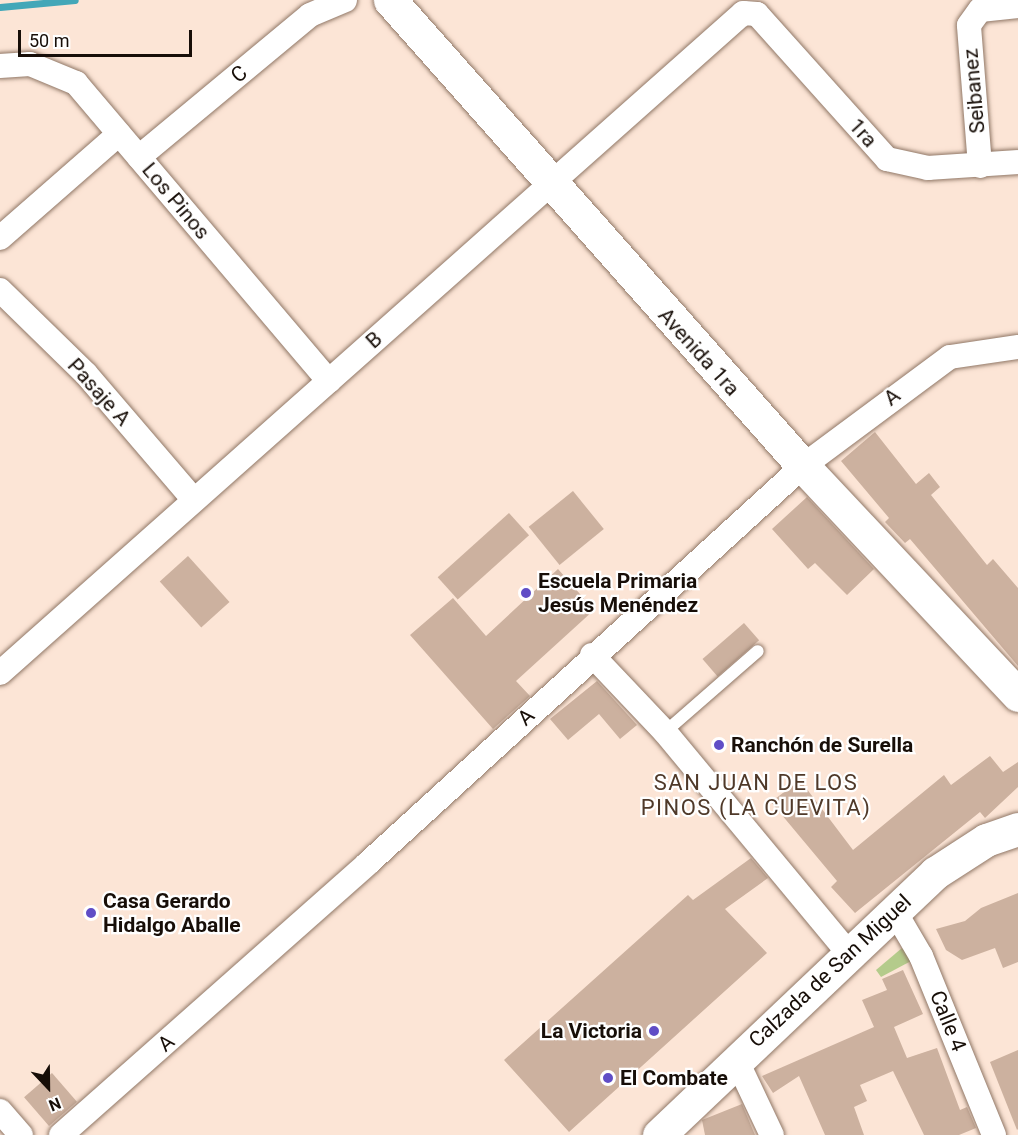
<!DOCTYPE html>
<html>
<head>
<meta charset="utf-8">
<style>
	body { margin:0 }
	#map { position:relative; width:1018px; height:1135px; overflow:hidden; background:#fce5d6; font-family:Roboto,sans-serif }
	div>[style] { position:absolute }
	.green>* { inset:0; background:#b4cb8b }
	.stream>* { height:7px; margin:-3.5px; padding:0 3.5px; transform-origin:3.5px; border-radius:3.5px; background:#43a7b8 }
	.building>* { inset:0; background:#ccb19f; transform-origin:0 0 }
	.roads { filter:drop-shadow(0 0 2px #907766) drop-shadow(0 0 2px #907766) }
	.lane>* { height:12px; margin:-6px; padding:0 6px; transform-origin:6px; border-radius:6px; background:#fff }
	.street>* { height:24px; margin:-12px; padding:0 12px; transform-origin:12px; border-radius:12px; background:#fff }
	.secondary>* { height:33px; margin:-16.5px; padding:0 16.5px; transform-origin:16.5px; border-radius:16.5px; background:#fff }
	.dots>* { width:16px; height:16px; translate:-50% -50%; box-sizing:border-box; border:3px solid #fff; border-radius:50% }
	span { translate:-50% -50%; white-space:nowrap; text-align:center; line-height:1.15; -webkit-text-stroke:4.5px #fff; paint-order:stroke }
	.street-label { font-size:21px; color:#170e08 }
	.poi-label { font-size:21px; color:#170e08; font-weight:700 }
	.left { translate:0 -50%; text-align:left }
	.right { translate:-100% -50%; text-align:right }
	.neighbourhood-label { font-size:22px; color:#4f3929; letter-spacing:1.5px }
	.north { position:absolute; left:18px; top:1057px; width:60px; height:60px; -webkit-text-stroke:4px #fff; paint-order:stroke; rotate:158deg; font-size:16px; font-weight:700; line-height:24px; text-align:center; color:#170e08 }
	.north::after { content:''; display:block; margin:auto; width:21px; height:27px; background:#170e08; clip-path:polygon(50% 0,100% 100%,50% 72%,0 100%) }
	.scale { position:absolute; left:18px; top:30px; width:174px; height:27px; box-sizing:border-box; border:3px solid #170e08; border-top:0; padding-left:8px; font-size:18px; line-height:21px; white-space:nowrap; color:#170e08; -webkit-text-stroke:4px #fff; paint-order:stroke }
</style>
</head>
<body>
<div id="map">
	<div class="green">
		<i style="clip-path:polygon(902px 948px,913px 960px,881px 977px,876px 970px)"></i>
	</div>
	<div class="stream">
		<i style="left:0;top:7px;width:75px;rotate:-5.3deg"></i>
	</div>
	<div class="building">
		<i style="clip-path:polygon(875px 432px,916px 484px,929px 473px,940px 487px,931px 495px,987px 565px,993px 559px,1018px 588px,1018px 666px,910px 539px,905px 543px,885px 522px,889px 518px,841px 461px)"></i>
		<i style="left:573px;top:491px;width:49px;height:57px;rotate:51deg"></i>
		<i style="clip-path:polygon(807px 497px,874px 569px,847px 595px,815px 563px,808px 569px,772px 529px)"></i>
		<i style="left:509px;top:513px;width:30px;height:96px;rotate:48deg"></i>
		<i style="left:188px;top:556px;width:62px;height:38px;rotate:48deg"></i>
		<i style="clip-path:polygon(558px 569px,594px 610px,516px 681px,530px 696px,493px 729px,410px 635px,453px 598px,486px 636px)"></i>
		<i style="left:744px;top:623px;width:23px;height:55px;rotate:49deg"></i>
		<i style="clip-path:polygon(597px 681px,637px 725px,620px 739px,599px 714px,568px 740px,550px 719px)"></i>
		<i style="clip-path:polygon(990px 756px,1003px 772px,1018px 762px,1018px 787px,985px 818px,980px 812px,855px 913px,831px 887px,837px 881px,771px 802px,800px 780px,853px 850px,944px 775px,951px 785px)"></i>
		<i style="clip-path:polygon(751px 858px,768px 878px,725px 909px,767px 953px,569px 1132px,504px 1060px,688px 895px,693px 900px)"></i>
		<i style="clip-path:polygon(1018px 893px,1018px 962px,1003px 968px,995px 948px,962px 960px,946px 950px,936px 929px,965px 921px,981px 908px)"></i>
		<i style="clip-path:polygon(903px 970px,923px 1014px,894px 1027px,907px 1058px,937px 1048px,960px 1110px,967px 1107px,976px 1128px,959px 1135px,924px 1135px,893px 1071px,860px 1085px,867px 1101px,854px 1107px,864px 1135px,825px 1135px,799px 1076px,773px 1093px,762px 1076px,874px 1027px,862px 1000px,887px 990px,882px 979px)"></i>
		<i style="clip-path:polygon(1018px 1050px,1018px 1129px,1017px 1130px,990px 1062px)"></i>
		<i style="left:52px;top:1073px;width:38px;height:37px;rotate:49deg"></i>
		<i style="clip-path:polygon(742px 1104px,755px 1135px,705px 1135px,702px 1120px)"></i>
	</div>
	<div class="roads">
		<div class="lane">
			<i style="left:665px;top:732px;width:123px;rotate:-41.1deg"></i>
		</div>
		<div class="street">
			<i style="left:0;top:66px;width:30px;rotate:-4deg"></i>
			<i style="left:30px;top:64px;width:50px;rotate:22.4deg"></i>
			<i style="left:76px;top:83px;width:391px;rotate:49.7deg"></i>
			<i style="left:139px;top:157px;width:222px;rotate:-39.7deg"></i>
			<i style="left:310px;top:15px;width:38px;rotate:-23deg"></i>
			<i style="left:980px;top:166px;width:141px;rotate:-94.5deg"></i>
			<i style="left:969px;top:25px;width:19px;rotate:-54deg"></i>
			<i style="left:980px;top:10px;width:38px;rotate:-6deg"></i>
			<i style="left:0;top:238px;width:158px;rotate:-41.2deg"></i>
			<i style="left:0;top:290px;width:120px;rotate:44.3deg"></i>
			<i style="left:86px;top:374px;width:165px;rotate:49.4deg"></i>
			<i style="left:592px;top:655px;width:106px;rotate:46.5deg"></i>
			<i style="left:665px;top:732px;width:285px;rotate:50.3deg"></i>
			<i style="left:0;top:673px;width:994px;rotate:-41.61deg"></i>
			<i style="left:743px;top:13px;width:14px;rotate:4deg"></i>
			<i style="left:757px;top:14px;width:195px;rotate:48.1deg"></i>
			<i style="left:887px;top:159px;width:42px;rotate:12.4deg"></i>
			<i style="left:928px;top:168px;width:90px;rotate:-3.8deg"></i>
			<i style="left:894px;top:910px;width:53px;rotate:59.6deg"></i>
			<i style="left:921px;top:956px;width:193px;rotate:67.8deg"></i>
			<i style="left:736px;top:1059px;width:84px;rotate:64.7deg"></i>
			<i style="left:0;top:1111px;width:32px;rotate:49deg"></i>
			<i style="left:61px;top:1135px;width:409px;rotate:-41.5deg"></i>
			<i style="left:367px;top:864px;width:590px;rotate:-42.39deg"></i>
			<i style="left:803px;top:466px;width:183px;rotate:-36.6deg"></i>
			<i style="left:950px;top:357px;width:69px;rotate:-8.4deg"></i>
		</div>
		<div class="secondary">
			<i style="left:390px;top:0;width:623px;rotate:48.45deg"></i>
			<i style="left:803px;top:466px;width:314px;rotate:46.8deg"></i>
			<i style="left:659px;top:1135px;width:381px;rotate:-43.5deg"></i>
			<i style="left:935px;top:873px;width:61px;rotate:-32.9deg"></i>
			<i style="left:986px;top:840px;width:34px;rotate:-19deg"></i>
		</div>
	</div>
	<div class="dots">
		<i style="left:526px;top:593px;background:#604dc6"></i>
		<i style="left:719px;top:745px;background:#604dc6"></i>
		<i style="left:91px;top:913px;background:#604dc6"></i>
		<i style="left:654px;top:1031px;background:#604dc6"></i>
		<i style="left:608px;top:1078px;background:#604dc6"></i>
	</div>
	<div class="street-label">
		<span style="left:239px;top:74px;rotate:-40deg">C</span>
		<span style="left:974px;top:91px;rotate:-95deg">Seibanez</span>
		<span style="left:863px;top:133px;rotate:48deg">1ra</span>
		<span style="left:176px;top:201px;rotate:50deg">Los Pinos</span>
		<span style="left:374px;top:340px;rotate:-42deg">B</span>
		<span style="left:699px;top:352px;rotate:48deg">Avenida 1ra</span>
		<span style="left:99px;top:392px;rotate:48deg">Pasaje A</span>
		<span style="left:892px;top:397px;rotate:-38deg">A</span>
		<span style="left:526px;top:717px;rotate:-43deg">A</span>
		<span style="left:830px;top:971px;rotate:-43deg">Calzada de San Miguel</span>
		<span style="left:948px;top:1021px;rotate:68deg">Calle 4</span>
		<span style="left:166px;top:1043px;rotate:-41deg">A</span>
	</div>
	<div class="poi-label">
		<span class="left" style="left:538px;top:593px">Escuela Primaria<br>Jesús Menéndez</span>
		<span class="left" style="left:731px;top:745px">Ranchón de Surella</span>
		<span class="left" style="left:103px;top:913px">Casa Gerardo<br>Hidalgo Aballe</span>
		<span class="right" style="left:642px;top:1031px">La Victoria</span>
		<span class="left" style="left:620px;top:1078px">El Combate</span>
	</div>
	<div class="neighbourhood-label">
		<span style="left:756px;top:795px">SAN JUAN DE LOS<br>PINOS (LA CUEVITA)</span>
	</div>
	<div class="north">N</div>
	<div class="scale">50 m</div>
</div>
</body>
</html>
